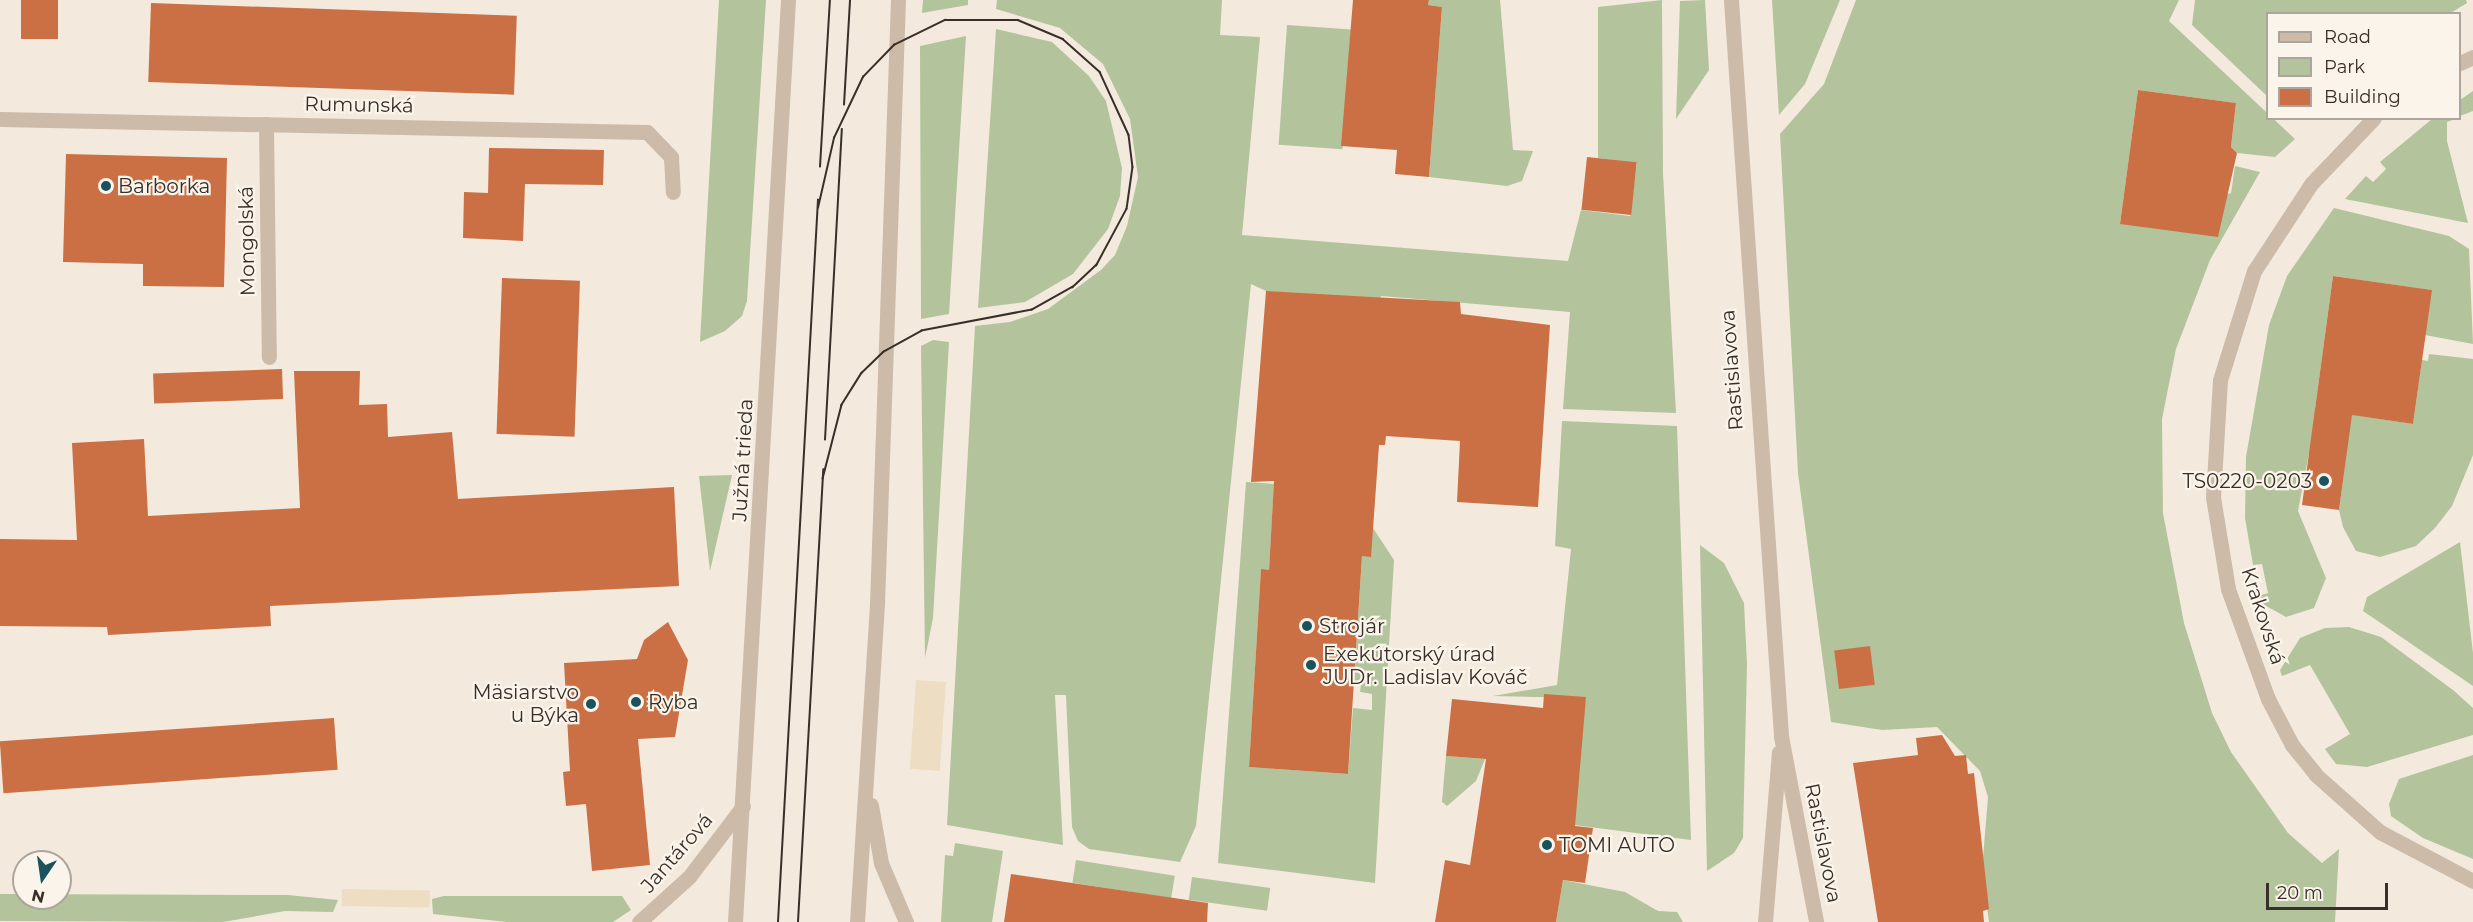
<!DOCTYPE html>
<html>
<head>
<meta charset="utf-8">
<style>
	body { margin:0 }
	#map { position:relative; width:2473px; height:922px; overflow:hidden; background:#f3eadd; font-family:Montserrat,sans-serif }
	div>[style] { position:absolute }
	.green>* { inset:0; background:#b3c39c; transform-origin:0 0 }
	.plaza>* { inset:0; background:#ecddc3; transform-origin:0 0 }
	.building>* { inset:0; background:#ca7044; transform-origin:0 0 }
	.minor>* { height:15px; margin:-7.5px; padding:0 7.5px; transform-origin:7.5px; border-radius:7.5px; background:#ccbba8 }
	.tram>* { height:1.5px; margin:-0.75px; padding:0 0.75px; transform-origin:0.75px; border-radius:0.75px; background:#382f29 }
	.dots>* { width:16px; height:16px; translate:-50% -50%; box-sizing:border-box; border:3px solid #faf4ea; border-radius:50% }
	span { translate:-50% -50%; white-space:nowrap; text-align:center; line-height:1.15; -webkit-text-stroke:4.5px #faf4ea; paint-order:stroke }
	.street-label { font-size:20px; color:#382f29 }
	.poi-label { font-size:20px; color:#382f29 }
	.left { translate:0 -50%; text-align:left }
	.right { translate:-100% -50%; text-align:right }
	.legend { position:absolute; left:2266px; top:12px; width:195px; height:108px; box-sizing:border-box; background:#faf4ea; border:2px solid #aca59d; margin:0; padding:8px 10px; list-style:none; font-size:18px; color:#382f29 }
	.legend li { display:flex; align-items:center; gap:12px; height:30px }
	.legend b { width:30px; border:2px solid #aca59d }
	.north { position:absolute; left:12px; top:850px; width:60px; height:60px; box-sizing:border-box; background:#faf4ea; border:2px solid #aca59d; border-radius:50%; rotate:193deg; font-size:16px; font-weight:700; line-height:24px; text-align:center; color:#382f29 }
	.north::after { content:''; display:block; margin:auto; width:21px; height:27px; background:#1c525c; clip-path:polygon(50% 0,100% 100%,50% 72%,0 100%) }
	.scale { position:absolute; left:2266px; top:883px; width:122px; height:27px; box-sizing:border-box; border:3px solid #382f29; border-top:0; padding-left:8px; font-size:18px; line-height:21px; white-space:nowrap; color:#382f29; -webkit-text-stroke:4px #faf4ea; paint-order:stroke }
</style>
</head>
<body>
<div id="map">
	<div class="green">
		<i style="clip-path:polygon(719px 0,766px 0,747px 301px,742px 316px,725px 331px,700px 342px)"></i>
		<i style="clip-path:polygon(923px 0,968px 0,968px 5px,922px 13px)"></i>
		<i style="clip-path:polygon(997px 0,1222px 0,1220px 35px,1260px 37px,1242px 235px,1568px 261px,1581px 210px,1630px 216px,1637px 163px,1598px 158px,1598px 7px,1662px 0,1663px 173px,1676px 413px,1563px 409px,1570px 312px,1381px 296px,1379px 302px,1266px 291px,1251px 284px,1196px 826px,1180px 862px,1089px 849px,1078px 841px,1072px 827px,1066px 695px,1055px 695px,1063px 845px,947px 825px,975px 326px,1010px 322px,1048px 309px,1101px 270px,1115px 255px,1127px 226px,1138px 177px,1130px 119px,1103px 64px,1060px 28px,996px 9px)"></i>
		<i style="clip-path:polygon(1429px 0,1500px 0,1513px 150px,1533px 151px,1522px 181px,1507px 186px,1429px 177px,1442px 7px,1428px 5px)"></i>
		<i style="clip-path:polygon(1705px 0,1709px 70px,1676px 119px,1680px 1px)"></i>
		<i style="clip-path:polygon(1772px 0,1840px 0,1805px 84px,1779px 115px)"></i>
		<i style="clip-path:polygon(1856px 0,2179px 0,2169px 21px,2295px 139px,2275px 157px,2237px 153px,2231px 147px,2236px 103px,2138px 90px,2120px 224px,2231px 193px,2235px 166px,2260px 172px,2210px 260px,2176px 349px,2162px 419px,2163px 513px,2184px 623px,2212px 713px,2231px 752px,2288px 833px,2322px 863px,2339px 849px,2335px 922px,1989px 922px,1982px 870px,1988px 797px,1980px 771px,1937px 727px,1882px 730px,1831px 722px,1798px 473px,1780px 134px,1824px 84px)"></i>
		<i style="clip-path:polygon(2195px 0,2466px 0,2467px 3px,2449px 14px,2268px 14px,2267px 96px,2192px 25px)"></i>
		<i style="left:1287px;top:25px;width:64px;height:120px;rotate:4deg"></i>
		<i style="clip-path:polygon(996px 29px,1052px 42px,1089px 76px,1106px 101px,1122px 168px,1120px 196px,1108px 229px,1073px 274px,1025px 302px,978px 308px)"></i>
		<i style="clip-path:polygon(966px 36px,949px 314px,921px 319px,920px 46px)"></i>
		<i style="clip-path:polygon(2473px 91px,2473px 111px,2460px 116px,2460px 100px)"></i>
		<i style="clip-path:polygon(2432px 119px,2455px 119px,2447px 122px,2447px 141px,2468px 223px,2345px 199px,2366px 176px,2373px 182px,2386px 169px,2380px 162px)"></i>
		<i style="clip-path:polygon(2334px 208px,2449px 236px,2469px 249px,2473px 344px,2425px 335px,2431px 290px,2333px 276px,2315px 409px,2413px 424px,2422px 360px,2428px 361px,2429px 354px,2473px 359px,2473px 455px,2452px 506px,2435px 528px,2416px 546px,2380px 557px,2356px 551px,2343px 527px,2339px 510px,2346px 457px,2309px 453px,2298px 511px,2326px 578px,2314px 608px,2286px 617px,2259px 602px,2258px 596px,2268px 593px,2262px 564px,2253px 565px,2245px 518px,2246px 457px,2269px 325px,2287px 276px)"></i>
		<i style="clip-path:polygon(933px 340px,949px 342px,933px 618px,925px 658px,921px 346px)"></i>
		<i style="clip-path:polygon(1562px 421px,1677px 426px,1691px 840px,1558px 823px,1586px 698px,1493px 696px,1557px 685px,1571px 549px,1555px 546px)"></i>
		<i style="clip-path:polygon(732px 475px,710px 571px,699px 476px)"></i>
		<i style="clip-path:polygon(1246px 482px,1274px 484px,1269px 570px,1261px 570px,1249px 767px,1348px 774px,1353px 708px,1372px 710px,1372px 694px,1360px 692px,1361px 684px,1354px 682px,1362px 556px,1373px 528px,1394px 560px,1375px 883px,1218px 863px)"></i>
		<i style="clip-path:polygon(2460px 542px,2473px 653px,2473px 686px,2363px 611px,2367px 597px)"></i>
		<i style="clip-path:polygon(1700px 545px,1724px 563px,1744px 603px,1747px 664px,1743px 838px,1734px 853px,1707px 871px)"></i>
		<i style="clip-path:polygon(2349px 627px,2381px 637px,2453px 690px,2473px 708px,2473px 735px,2367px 767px,2336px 764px,2325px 749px,2350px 734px,2310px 665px,2282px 676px,2280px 670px,2300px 638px,2325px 628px)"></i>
		<i style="clip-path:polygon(2473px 755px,2473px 859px,2423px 838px,2391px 816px,2389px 804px,2399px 779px)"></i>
		<i style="clip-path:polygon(1446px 756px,1485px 759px,1476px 781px,1447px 806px,1442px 802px)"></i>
		<i style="clip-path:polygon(955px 843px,1003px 851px,992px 922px,941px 922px,945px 855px,953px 856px)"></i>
		<i style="left:1076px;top:860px;width:100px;height:23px;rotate:9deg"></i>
		<i style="left:1192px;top:877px;width:79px;height:23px;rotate:8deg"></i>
		<i style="clip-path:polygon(1563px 880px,1625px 892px,1658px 911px,1677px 912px,1683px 922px,1556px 922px)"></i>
		<i style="clip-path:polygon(0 894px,288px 895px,338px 900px,333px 912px,285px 911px,223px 922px,0 921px)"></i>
		<i style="clip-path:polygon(444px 896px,622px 896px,631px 910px,613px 922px,507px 922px,433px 914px,432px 899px)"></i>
	</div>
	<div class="plaza">
		<i style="left:916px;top:680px;width:30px;height:89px;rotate:4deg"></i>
		<i style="left:342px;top:889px;width:88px;height:17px;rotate:1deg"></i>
	</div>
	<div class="building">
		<i style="left:21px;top:0;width:37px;height:39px"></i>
		<i style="clip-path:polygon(1353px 0,1429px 0,1428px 5px,1442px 7px,1429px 177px,1395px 174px,1397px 150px,1341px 146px)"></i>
		<i style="left:151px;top:3px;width:366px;height:79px;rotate:2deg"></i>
		<i style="clip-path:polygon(2138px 90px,2236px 103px,2231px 147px,2237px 153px,2218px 237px,2120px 224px)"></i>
		<i style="clip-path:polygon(489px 148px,604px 150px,603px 185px,525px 184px,523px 241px,463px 238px,464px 192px,488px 193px)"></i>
		<i style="clip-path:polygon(66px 154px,227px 158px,224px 287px,143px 286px,143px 264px,63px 262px)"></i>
		<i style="left:1587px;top:157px;width:50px;height:53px;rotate:6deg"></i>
		<i style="clip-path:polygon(2333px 276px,2432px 290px,2413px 424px,2352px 415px,2339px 510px,2302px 505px)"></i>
		<i style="left:502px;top:278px;width:78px;height:156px;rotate:2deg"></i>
		<i style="clip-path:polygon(1266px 291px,1460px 302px,1461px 314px,1550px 325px,1538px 507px,1457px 502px,1460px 441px,1386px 436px,1385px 445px,1379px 445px,1371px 557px,1362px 556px,1348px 774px,1249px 767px,1261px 569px,1269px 570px,1274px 481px,1251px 482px)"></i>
		<i style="left:282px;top:369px;width:30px;height:129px;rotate:88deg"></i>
		<i style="clip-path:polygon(294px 371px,360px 371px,359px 405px,387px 404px,388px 437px,452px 432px,458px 499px,674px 487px,679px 586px,270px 606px,271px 626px,108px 635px,107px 627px,0 626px,0 539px,77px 540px,72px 443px,144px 439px,148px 516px,300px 508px)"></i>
		<i style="clip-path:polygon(668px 622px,688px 660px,675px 737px,638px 739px,650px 865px,592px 871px,586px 804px,566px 806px,563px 772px,570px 771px,564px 663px,637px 659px,644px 640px)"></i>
		<i style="left:1870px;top:646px;width:39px;height:36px;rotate:83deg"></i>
		<i style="clip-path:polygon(1544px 694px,1586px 697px,1575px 826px,1593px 828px,1585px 883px,1563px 880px,1556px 922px,1435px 922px,1445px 860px,1470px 865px,1486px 759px,1446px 756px,1452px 699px,1543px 708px)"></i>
		<i style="left:334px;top:718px;width:52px;height:335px;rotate:86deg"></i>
		<i style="clip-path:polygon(1942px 735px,1955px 756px,1966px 755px,1968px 774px,1974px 773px,1989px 909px,1983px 911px,1984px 922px,1878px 922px,1853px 763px,1918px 755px,1916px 738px)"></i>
		<i style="clip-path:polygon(1011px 874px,1208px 903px,1207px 922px,1004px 922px)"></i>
	</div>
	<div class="minor">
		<i style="left:1731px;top:0;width:738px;rotate:86.11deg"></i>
		<i style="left:1781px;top:736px;width:189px;rotate:79.3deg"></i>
		<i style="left:2460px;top:63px;width:14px;rotate:-25deg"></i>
		<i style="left:2374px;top:118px;width:91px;rotate:133.7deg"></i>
		<i style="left:2311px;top:184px;width:104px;rotate:123.2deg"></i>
		<i style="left:2254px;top:271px;width:114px;rotate:107.3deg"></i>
		<i style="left:2220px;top:380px;width:117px;rotate:93.4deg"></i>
		<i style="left:2213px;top:497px;width:93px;rotate:80.7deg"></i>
		<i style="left:2228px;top:589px;width:117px;rotate:70deg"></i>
		<i style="left:2268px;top:699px;width:52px;rotate:62.4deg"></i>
		<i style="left:2292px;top:745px;width:38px;rotate:51deg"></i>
		<i style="left:2316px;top:775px;width:86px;rotate:41.7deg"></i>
		<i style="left:2380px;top:832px;width:105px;rotate:27.8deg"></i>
		<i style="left:0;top:119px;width:647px;rotate:1.15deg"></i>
		<i style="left:647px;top:132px;width:35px;rotate:46deg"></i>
		<i style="left:671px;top:157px;width:35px;rotate:87deg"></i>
		<i style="left:266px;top:124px;width:233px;rotate:89.3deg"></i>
		<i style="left:871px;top:805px;width:59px;rotate:80.2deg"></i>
		<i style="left:881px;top:863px;width:64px;rotate:67deg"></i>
		<i style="left:639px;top:922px;width:67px;rotate:-42deg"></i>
		<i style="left:689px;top:877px;width:89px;rotate:-52.7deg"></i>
		<i style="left:735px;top:922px;width:924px;rotate:-86.71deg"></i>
		<i style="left:857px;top:922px;width:319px;rotate:-86.4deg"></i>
		<i style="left:877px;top:604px;width:604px;rotate:-88.01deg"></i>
		<i style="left:1765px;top:922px;width:170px;rotate:-85.3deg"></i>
	</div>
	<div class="tram">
		<i style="left:844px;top:105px;width:105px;rotate:-86.7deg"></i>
		<i style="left:820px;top:167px;width:167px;rotate:-86.6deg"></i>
		<i style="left:818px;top:208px;width:72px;rotate:-77.1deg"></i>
		<i style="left:834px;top:138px;width:68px;rotate:-64.6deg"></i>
		<i style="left:863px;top:77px;width:45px;rotate:-45.9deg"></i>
		<i style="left:894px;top:45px;width:57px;rotate:-26.1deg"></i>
		<i style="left:945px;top:20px;width:73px"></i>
		<i style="left:1018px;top:20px;width:49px;rotate:22.9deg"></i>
		<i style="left:1063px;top:39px;width:50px;rotate:41.7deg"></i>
		<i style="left:1100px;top:72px;width:69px;rotate:65.3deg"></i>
		<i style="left:1129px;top:135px;width:32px;rotate:83deg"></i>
		<i style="left:1133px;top:167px;width:42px;rotate:98.1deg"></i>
		<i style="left:1127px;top:209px;width:64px;rotate:118.2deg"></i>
		<i style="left:1097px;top:265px;width:33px;rotate:137deg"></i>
		<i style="left:1073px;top:287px;width:47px;rotate:150.7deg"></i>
		<i style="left:1032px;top:310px;width:112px;rotate:169.2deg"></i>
		<i style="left:922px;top:331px;width:43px;rotate:151.1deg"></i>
		<i style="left:884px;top:352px;width:30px;rotate:136deg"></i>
		<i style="left:862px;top:373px;width:38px;rotate:122deg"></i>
		<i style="left:842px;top:405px;width:76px;rotate:104.4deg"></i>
		<i style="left:825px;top:440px;width:311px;rotate:-86.9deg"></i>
		<i style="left:778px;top:922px;width:723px;rotate:-86.83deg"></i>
		<i style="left:798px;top:922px;width:453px;rotate:-86.8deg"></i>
	</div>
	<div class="dots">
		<i style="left:106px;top:186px;background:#1c525c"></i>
		<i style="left:2324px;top:481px;background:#1c525c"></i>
		<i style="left:1307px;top:626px;background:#1c525c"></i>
		<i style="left:1311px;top:665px;background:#1c525c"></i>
		<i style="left:636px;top:702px;background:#1c525c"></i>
		<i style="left:591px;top:704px;background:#1c525c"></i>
		<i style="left:1547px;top:845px;background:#1c525c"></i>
	</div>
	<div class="street-label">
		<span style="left:359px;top:105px;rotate:1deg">Rumunská</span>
		<span style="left:247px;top:241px;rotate:-91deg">Mongolská</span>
		<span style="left:1732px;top:370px;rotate:-94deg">Rastislavova</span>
		<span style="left:743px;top:460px;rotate:-87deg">Južná trieda</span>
		<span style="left:2263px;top:616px;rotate:72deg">Krakovská</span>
		<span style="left:1823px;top:843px;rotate:79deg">Rastislavova</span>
		<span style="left:677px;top:853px;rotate:-49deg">Jantárová</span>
	</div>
	<div class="poi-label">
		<span class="left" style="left:118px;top:186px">Barborka</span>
		<span class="right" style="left:2312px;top:481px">TS0220-0203</span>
		<span class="left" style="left:1319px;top:626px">Strojár</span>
		<span class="left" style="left:1323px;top:666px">Exekútorský úrad<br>JUDr. Ladislav Kováč</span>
		<span class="right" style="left:579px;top:704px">Mäsiarstvo<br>u Býka</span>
		<span class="left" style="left:648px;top:702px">Ryba</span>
		<span class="left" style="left:1559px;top:845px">TOMI AUTO</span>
	</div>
	<ul class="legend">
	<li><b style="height:8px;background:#ccbba8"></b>Road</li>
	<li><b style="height:16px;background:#b3c39c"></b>Park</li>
	<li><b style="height:16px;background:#ca7044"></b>Building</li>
	</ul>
	<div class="north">N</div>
	<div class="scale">20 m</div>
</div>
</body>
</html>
